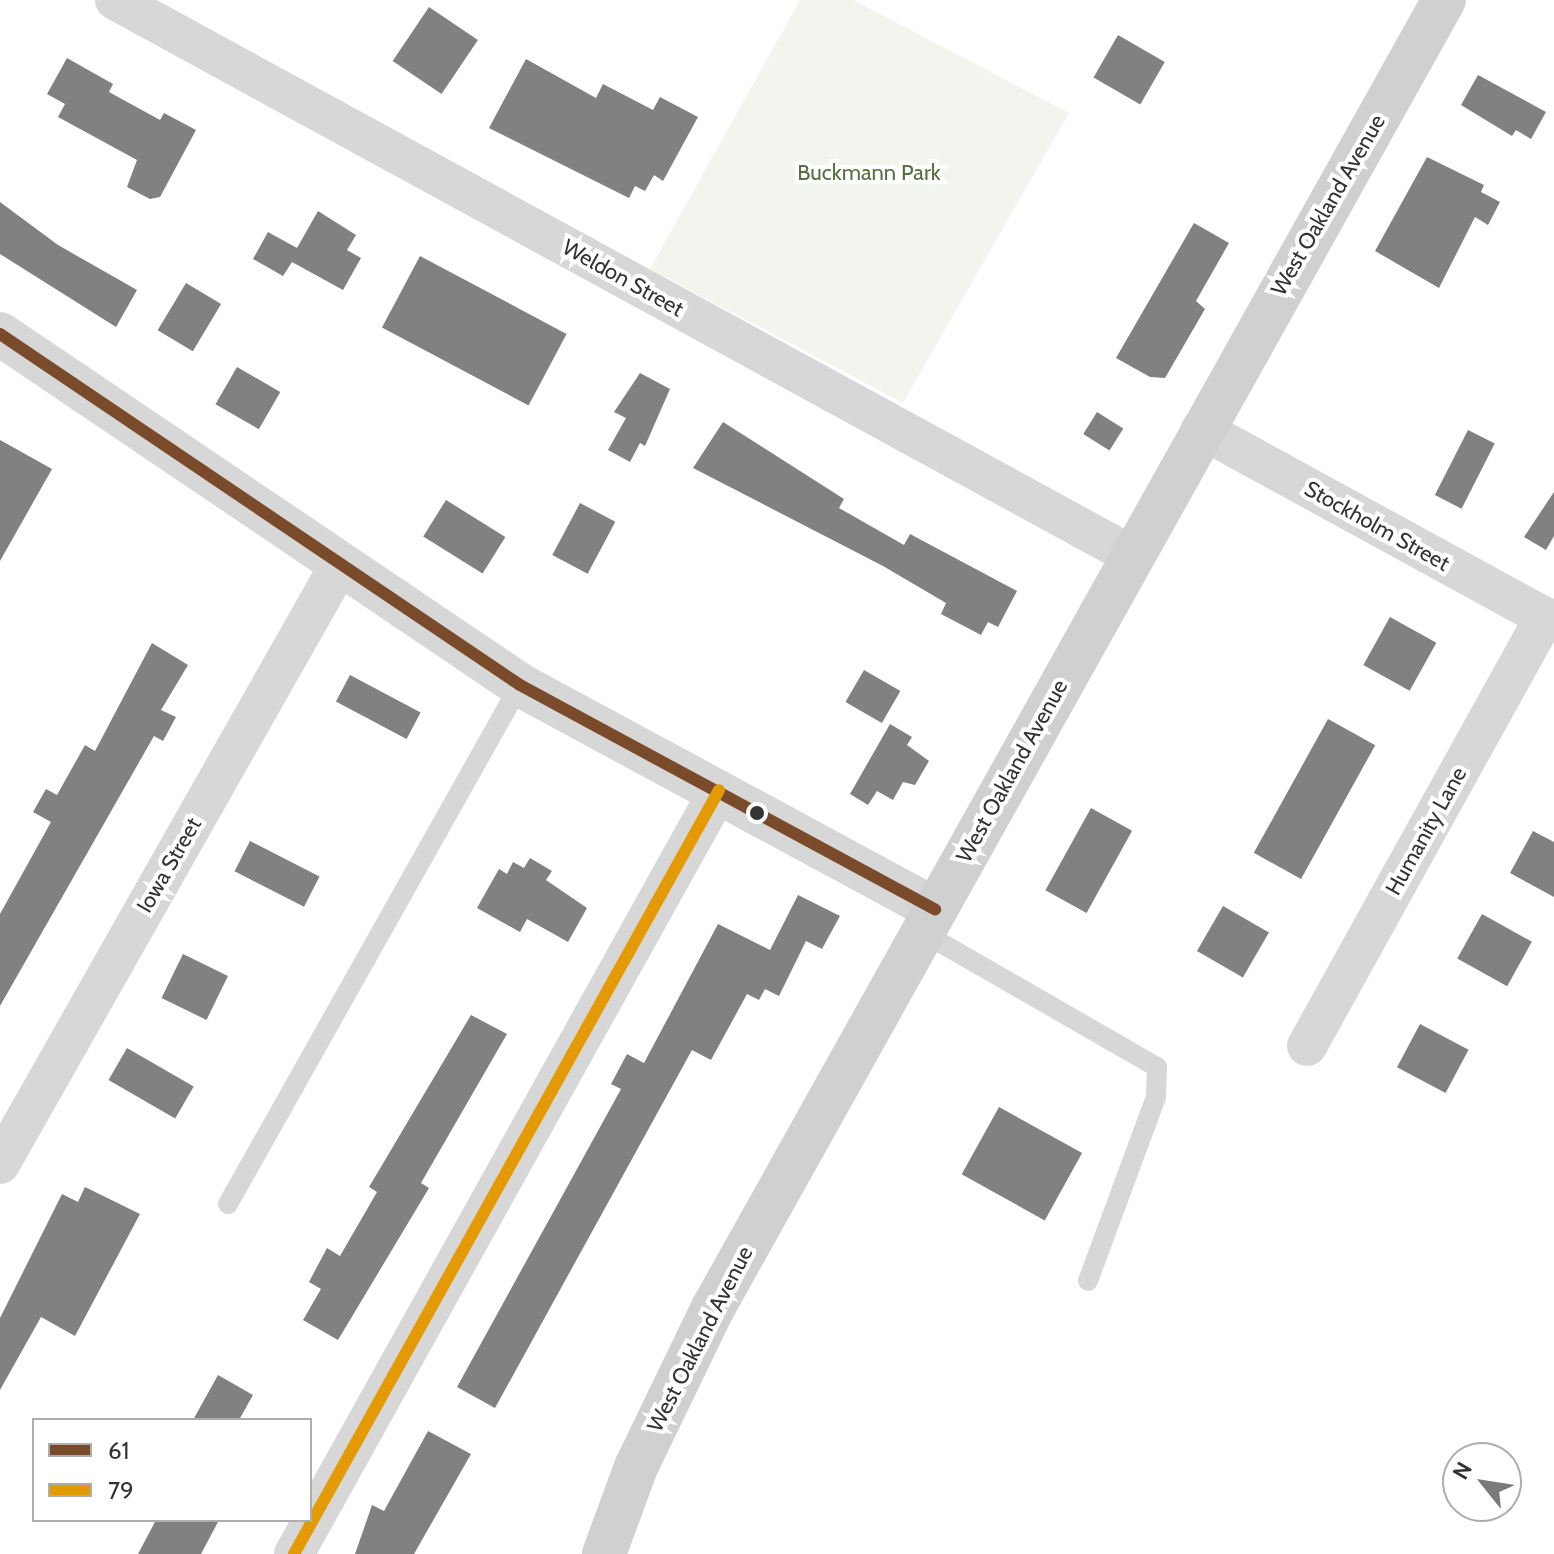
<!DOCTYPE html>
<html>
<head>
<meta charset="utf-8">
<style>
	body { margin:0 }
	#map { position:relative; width:1554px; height:1554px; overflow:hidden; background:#fff; font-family:Cabin,sans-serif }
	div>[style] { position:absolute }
	.green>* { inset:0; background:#f1f5ed }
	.building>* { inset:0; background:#818181; transform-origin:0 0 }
	.service>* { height:20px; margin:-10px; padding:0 10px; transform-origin:10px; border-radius:10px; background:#d7d7d7 }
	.minor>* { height:40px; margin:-20px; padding:0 20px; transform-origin:20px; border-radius:20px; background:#d7d7d7 }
	.tertiary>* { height:44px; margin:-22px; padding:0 22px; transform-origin:22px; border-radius:22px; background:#d7d7d7 }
	.secondary>* { height:44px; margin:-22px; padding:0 22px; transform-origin:22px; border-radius:22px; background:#d0d0d0 }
	.bus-1>* { height:12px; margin:-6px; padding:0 6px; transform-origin:6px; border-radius:6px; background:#7a4b2a }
	.bus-2>* { height:12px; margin:-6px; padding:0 6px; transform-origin:6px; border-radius:6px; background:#e39a05 }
	.dots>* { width:22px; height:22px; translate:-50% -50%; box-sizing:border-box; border:4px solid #fff; border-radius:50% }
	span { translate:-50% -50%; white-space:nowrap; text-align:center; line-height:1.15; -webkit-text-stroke:8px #fff; paint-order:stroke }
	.park-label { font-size:22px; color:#56703f }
	.street-label { font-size:22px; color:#333 }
	.legend { position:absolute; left:32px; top:1418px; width:280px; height:104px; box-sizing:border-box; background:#fff; border:2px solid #adadad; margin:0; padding:10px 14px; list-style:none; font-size:24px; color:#333 }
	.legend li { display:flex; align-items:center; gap:16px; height:40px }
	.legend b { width:40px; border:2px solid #adadad }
	.north { position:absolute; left:1442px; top:1442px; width:80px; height:80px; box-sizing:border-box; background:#fff; border:2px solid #adadad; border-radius:50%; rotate:300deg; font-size:22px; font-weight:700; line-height:32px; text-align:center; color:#333 }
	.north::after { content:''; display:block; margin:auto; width:28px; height:36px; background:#7a7a7a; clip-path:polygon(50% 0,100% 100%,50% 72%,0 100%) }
</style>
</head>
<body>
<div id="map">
	<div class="green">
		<i style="clip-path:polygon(800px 0,853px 0,1069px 113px,903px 403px,650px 269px)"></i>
	</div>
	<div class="building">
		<i style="left:429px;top:7px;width:59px;height:65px;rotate:34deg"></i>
		<i style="left:1118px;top:35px;width:54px;height:49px;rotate:30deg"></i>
		<i style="clip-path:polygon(67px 58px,113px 84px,109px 92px,160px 120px,164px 113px,196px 130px,160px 197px,150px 199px,127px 187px,137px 160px,58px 117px,65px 104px,47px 94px)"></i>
		<i style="clip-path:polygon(526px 59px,596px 98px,603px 84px,653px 110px,660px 97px,698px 117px,663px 181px,654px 175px,645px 191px,635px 186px,629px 198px,489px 128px)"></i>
		<i style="clip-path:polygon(1478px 75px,1546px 112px,1531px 139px,1516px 130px,1512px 136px,1461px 105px)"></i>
		<i style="clip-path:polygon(1427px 157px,1484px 185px,1481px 192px,1500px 202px,1488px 225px,1475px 217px,1439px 288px,1375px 251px)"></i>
		<i style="clip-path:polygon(0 202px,58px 245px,137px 290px,116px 327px,0 254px)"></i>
		<i style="clip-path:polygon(318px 211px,356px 235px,347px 250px,361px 258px,343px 290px,292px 262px,283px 276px,253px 259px,268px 232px,297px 248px)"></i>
		<i style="clip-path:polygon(1194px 223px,1229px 243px,1196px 301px,1205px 309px,1165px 378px,1150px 377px,1116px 358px)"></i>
		<i style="left:420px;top:256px;width:166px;height:81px;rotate:28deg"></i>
		<i style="left:186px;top:283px;width:41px;height:55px;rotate:31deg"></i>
		<i style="left:237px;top:367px;width:50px;height:43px;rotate:30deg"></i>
		<i style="clip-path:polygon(640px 373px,670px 389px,645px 446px,640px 443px,630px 462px,608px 450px,626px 418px,614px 412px)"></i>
		<i style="left:1097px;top:412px;width:31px;height:26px;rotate:32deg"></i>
		<i style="clip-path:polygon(723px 422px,844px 499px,839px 508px,904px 545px,910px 534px,1017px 591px,998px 627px,988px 622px,981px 635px,941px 614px,946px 603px,883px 566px,693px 468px)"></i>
		<i style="left:1468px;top:430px;width:30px;height:73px;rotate:27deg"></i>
		<i style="clip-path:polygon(0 440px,52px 469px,0 561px)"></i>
		<i style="clip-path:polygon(1554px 492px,1554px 536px,1546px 550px,1524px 537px)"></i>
		<i style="left:446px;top:500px;width:70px;height:43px;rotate:32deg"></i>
		<i style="left:580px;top:503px;width:40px;height:59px;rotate:28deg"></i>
		<i style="left:1390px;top:617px;width:53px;height:55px;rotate:29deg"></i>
		<i style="clip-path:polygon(152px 643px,188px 665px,161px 710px,176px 717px,163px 741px,154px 736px,0 1006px,0 914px,51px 822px,33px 812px,46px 789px,57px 795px,85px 745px,95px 751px)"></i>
		<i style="left:864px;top:670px;width:42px;height:37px;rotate:30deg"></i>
		<i style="left:350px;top:675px;width:80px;height:30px;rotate:28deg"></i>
		<i style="left:1328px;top:719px;width:54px;height:153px;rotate:29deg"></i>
		<i style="clip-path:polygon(890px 724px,912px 737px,907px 745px,929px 761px,915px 785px,903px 782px,893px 800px,877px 791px,868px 805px,850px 794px)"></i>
		<i style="left:1091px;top:808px;width:47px;height:94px;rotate:29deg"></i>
		<i style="clip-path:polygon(1533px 831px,1554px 842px,1554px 897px,1510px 873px)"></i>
		<i style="left:250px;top:841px;width:78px;height:34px;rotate:27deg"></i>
		<i style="clip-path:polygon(530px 858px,552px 871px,546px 880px,587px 908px,568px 942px,527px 919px,520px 932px,477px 908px,499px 869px,507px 874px,513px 862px,524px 868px)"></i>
		<i style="clip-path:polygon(798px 895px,840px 916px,822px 949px,806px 941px,779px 996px,765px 989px,759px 1000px,747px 994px,711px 1060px,692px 1050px,495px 1408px,457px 1387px,621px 1089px,611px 1084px,627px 1054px,644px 1063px,718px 924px,770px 950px)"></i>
		<i style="left:1223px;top:906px;width:53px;height:52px;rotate:30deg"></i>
		<i style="left:1482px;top:914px;width:57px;height:51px;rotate:29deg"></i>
		<i style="left:183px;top:954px;width:50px;height:49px;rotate:26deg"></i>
		<i style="clip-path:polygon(471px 1015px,507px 1034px,421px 1183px,429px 1188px,338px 1340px,303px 1320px,321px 1289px,309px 1282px,327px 1248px,340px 1256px,377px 1192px,369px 1187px)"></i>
		<i style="left:1420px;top:1024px;width:55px;height:49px;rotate:28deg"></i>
		<i style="left:127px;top:1048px;width:77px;height:37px;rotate:30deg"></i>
		<i style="left:999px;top:1107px;width:95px;height:77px;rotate:29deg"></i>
		<i style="clip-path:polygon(85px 1187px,140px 1214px,75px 1336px,41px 1317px,0 1390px,0 1318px,62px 1194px,78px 1202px)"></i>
		<i style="clip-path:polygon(218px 1375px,253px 1395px,239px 1420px,193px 1420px)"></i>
		<i style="clip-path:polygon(428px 1431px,471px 1454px,414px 1554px,355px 1554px,372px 1505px,384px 1511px)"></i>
		<i style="clip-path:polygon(156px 1520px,219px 1520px,201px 1554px,138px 1554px)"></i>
	</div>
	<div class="service">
		<i style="left:922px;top:932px;width:271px;rotate:29.9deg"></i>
		<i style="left:1157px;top:1067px;width:30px;rotate:92deg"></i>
		<i style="left:1156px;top:1097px;width:196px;rotate:110.3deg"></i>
		<i style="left:228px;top:1204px;width:596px;rotate:-60.64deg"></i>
	</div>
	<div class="minor">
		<i style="left:115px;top:0;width:1158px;rotate:28.65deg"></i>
		<i style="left:1201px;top:429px;width:402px;rotate:28.7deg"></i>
		<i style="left:1307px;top:1046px;width:491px;rotate:-61deg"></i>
		<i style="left:0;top:1164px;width:687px;rotate:-60.45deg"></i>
		<i style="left:294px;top:1554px;width:874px;rotate:-60.91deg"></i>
	</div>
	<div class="tertiary">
		<i style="left:0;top:334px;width:627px;rotate:34.02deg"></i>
		<i style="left:520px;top:685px;width:472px;rotate:28.4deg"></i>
	</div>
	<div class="secondary">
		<i style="left:604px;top:1554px;width:93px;rotate:-69.8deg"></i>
		<i style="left:636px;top:1467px;width:177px;rotate:-64.2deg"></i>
		<i style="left:713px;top:1308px;width:1498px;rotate:-60.8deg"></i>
	</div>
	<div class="bus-1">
		<i style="left:0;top:334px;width:627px;rotate:34.02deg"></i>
		<i style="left:520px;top:685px;width:472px;rotate:28.4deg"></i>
	</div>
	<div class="bus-2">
		<i style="left:294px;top:1554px;width:874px;rotate:-60.91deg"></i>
	</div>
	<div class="dots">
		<i style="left:757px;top:813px;background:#333"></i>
	</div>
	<div class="park-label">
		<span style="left:869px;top:173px">Buckmann Park</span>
	</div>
	<div class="street-label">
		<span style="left:1328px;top:205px;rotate:-60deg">West Oakland Avenue</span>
		<span style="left:623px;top:278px;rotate:29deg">Weldon Street</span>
		<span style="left:1377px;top:526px;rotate:29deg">Stockholm Street</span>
		<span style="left:1012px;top:771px;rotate:-61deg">West Oakland Avenue</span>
		<span style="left:1426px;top:831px;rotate:-61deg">Humanity Lane</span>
		<span style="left:169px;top:865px;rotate:-60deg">Iowa Street</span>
		<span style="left:700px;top:1339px;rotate:-63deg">West Oakland Avenue</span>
	</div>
	<ul class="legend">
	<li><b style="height:10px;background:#7a4b2a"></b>61</li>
	<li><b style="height:10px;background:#e39a05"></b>79</li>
	</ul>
	<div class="north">N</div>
</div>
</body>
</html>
